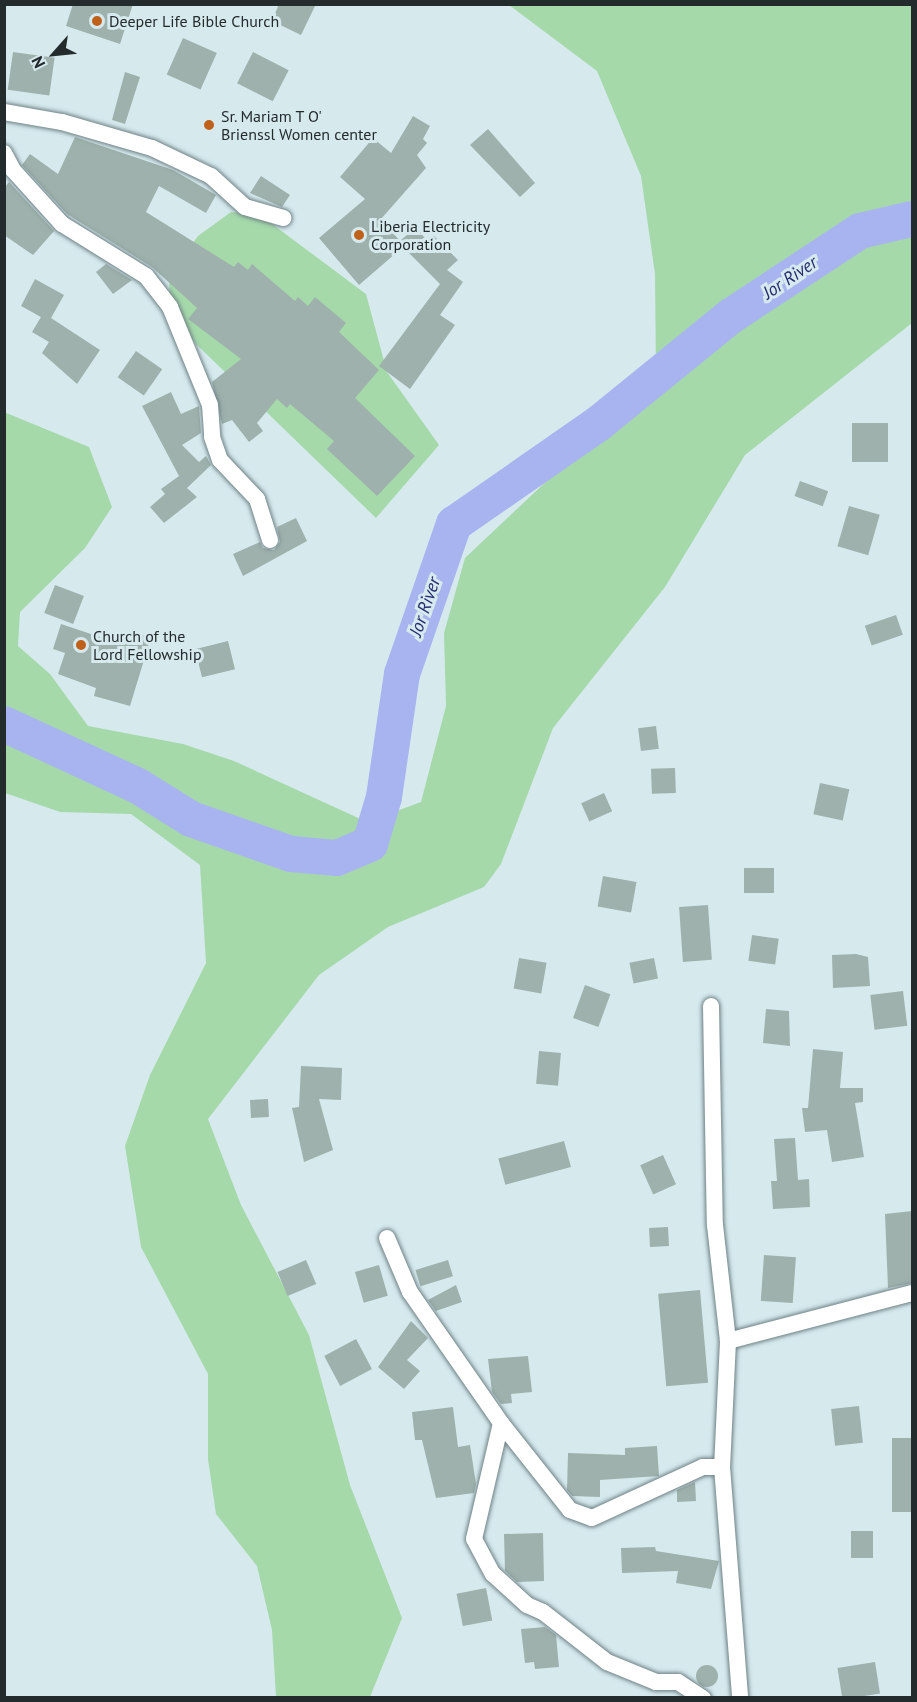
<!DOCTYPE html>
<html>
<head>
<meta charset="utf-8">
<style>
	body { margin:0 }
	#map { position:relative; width:917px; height:1702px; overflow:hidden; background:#d6eaee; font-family:"PT Sans",sans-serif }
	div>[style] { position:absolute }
	.green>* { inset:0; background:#a5d9aa }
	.river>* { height:36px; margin:-18px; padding:0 18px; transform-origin:18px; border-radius:18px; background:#a8b4f0 }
	.building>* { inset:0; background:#9eb1ac; transform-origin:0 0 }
	.round { border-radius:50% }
	.roads { filter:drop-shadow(0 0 2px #6e8185) drop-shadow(0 0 2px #6e8185) }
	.minor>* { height:16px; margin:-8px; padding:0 8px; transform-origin:8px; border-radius:8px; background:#fff }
	.dots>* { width:16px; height:16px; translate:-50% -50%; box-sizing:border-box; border:3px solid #d6eaee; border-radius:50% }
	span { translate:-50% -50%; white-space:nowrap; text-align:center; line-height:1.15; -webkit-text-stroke:6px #d6eaee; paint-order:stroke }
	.poi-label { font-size:16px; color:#242b2d }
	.left { translate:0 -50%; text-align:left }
	.water-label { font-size:18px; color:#262b70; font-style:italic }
	.frame { position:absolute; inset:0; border:6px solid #242b2d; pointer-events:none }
	.north { position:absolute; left:24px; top:24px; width:60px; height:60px; -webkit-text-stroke:4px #d6eaee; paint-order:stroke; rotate:243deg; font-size:16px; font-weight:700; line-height:24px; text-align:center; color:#242b2d }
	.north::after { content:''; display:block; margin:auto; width:21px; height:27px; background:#242b2d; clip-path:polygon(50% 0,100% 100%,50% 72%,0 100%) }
</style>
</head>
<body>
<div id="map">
	<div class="green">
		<i style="clip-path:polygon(509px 5px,912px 5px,912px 323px,745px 455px,665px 587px,553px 728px,501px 864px,484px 887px,388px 927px,319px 975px,208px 1119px,241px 1205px,309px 1335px,350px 1485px,402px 1618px,370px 1697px,276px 1697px,272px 1630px,257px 1566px,216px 1514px,208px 1459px,208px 1374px,141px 1247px,125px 1146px,150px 1075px,206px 963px,200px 865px,131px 814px,60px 812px,5px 793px,4px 412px,89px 447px,112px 507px,85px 548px,20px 612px,18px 646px,50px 674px,88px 726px,183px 744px,234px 761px,367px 822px,421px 802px,446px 706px,444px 633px,465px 558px,656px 378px,655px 274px,641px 176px,597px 71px)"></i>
		<i style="clip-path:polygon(231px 212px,260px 215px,366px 294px,387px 372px,439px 445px,376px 518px,196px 344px,170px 307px,169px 274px,198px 236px)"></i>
	</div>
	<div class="river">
		<i style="left:4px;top:724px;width:148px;rotate:24.8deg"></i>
		<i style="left:138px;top:786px;width:62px;rotate:31.9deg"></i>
		<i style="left:191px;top:819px;width:106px;rotate:19.3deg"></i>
		<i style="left:291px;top:854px;width:46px;rotate:5deg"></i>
		<i style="left:337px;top:858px;width:36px;rotate:-23deg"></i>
		<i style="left:370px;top:844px;width:49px;rotate:-73.4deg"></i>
		<i style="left:384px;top:797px;width:124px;rotate:-81.7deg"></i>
		<i style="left:402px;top:674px;width:159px;rotate:-70.9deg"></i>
		<i style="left:454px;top:524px;width:175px;rotate:-34.8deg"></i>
		<i style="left:598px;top:424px;width:171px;rotate:-39.1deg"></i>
		<i style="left:731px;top:316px;width:154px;rotate:-33.4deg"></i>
		<i style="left:860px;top:231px;width:53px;rotate:-13deg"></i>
	</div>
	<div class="building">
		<i style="clip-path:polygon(73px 4px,133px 4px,120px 44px,66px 26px)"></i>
		<i style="clip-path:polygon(279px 4px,316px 4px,301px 35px,272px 21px)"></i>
		<i style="left:183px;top:38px;width:37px;height:40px;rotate:24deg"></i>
		<i style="left:13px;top:52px;width:42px;height:38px;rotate:8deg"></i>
		<i style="left:253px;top:52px;width:40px;height:35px;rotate:27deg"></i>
		<i style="clip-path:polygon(125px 72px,140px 77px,125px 124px,112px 120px)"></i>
		<i style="clip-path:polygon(413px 116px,430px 126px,423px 139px,427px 143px,417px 155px,426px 168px,381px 219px,400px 241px,416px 227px,428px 242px,434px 236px,458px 260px,447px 270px,463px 282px,440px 315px,455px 325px,410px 389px,379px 366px,440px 284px,403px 247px,359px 285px,319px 238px,365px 199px,340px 177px,373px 138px,391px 153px)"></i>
		<i style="clip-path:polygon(488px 129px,535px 183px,520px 197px,470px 145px)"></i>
		<i style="clip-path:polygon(75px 137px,173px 170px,216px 195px,206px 213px,159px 186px,146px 212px,234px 267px,238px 262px,248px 270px,252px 264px,295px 301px,298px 297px,308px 306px,315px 297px,346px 323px,339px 332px,379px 370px,355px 398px,415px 456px,377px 496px,327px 449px,334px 441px,290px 404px,287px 408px,277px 399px,257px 423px,263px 431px,249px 442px,232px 420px,222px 424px,212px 382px,241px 359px,188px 319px,197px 308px,152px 267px,67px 214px,22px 165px,30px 154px,58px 174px)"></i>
		<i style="clip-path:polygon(261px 176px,290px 195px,282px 207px,250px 193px)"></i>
		<i style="clip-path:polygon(9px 182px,54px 231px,33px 255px,4px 235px,4px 188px)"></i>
		<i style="clip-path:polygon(106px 264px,132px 280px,113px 294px,96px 272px)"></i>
		<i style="clip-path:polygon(35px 279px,64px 295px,51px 318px,100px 350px,77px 384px,42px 353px,49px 342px,32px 332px,41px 317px,21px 306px)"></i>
		<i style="left:136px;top:351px;width:32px;height:32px;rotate:35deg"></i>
		<i style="clip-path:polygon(171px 392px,181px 414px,199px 406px,201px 433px,182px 445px,199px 462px,206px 456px,211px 465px,187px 488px,197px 497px,164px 523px,150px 507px,165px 494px,161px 489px,179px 476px,142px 406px)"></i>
		<i style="left:852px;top:423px;width:36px;height:39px"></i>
		<i style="left:800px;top:481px;width:30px;height:16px;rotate:20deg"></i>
		<i style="left:849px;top:506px;width:32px;height:42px;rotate:16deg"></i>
		<i style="clip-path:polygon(296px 518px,307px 541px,243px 576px,233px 554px,260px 542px,263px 548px,274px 550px,280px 542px,277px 527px)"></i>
		<i style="left:55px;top:585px;width:31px;height:30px;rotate:21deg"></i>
		<i style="left:896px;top:615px;width:21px;height:33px;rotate:71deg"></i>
		<i style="clip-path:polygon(61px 624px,121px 644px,123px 631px,151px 637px,130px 706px,94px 696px,96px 688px,58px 674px,65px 653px,53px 649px)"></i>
		<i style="left:228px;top:641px;width:29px;height:34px;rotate:76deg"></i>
		<i style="left:656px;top:726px;width:23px;height:18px;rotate:83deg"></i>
		<i style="left:675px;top:768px;width:25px;height:24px;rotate:88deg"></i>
		<i style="left:820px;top:783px;width:30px;height:32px;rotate:12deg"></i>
		<i style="left:604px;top:793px;width:20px;height:25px;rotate:66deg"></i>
		<i style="left:744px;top:868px;width:30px;height:25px"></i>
		<i style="left:603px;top:876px;width:34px;height:31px;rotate:10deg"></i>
		<i style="left:708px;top:905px;width:55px;height:29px;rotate:86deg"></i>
		<i style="left:752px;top:935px;width:27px;height:26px;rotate:8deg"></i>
		<i style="clip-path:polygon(856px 954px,868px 957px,870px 986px,833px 988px,832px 955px)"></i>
		<i style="left:519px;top:958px;width:28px;height:31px;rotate:10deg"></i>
		<i style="left:654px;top:958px;width:21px;height:25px;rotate:79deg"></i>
		<i style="left:585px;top:985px;width:27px;height:35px;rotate:20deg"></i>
		<i style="left:903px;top:991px;width:35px;height:33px;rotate:83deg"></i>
		<i style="clip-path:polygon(766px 1009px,789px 1011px,790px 1046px,763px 1043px)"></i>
		<i style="clip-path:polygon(813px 1049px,843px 1052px,840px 1088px,863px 1088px,863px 1102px,855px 1103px,864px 1157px,832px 1162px,827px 1130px,805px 1132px,802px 1108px,808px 1108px)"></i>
		<i style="left:539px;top:1051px;width:22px;height:33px;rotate:5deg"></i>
		<i style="clip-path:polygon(301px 1066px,342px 1068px,341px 1100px,319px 1099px,333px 1150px,304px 1162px,292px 1108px,299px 1107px)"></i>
		<i style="left:268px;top:1099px;width:18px;height:18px;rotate:87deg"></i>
		<i style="clip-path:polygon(795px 1138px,798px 1180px,809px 1179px,810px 1207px,773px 1209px,771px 1181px,777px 1181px,774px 1139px)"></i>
		<i style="left:564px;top:1141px;width:27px;height:68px;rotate:75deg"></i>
		<i style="left:663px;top:1155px;width:32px;height:25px;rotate:66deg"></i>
		<i style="clip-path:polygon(912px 1211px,912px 1283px,888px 1288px,885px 1214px)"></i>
		<i style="left:668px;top:1227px;width:19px;height:19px;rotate:87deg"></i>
		<i style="left:764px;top:1255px;width:32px;height:46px;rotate:4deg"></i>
		<i style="left:306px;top:1260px;width:26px;height:31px;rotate:67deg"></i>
		<i style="left:448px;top:1260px;width:17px;height:34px;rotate:73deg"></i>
		<i style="left:379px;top:1265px;width:32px;height:25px;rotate:74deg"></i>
		<i style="clip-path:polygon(456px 1285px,462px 1302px,436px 1311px,428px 1300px)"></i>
		<i style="left:700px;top:1290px;width:93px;height:42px;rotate:85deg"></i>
		<i style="clip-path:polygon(411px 1321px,428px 1338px,407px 1360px,420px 1371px,404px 1389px,378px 1367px)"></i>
		<i style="left:356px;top:1339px;width:34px;height:36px;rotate:62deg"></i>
		<i style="clip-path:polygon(528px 1356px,532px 1392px,511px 1394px,512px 1403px,501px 1404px,492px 1392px,488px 1359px)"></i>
		<i style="left:859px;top:1406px;width:37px;height:28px;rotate:84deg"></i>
		<i style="clip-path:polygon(453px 1407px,458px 1447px,470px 1445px,476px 1484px,474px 1493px,436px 1498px,422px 1440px,415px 1440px,412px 1412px)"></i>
		<i style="left:892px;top:1438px;width:20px;height:74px"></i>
		<i style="clip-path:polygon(657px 1446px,659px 1476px,600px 1480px,600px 1497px,572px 1496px,567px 1490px,568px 1453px,625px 1455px,625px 1448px)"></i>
		<i style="clip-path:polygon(695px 1482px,696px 1501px,677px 1502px,677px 1490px)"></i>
		<i style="left:851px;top:1531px;width:22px;height:27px"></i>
		<i style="clip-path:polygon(543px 1533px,544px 1581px,517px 1582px,505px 1571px,504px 1534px)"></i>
		<i style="clip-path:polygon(655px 1547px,656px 1551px,719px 1561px,711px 1589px,676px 1583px,678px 1571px,622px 1573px,621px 1548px)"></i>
		<i style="left:486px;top:1588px;width:33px;height:30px;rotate:79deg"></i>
		<i style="clip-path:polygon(545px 1627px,556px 1635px,559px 1667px,535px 1669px,534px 1662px,525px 1663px,521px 1629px)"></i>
		<i style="left:875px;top:1662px;width:32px;height:38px;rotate:81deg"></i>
		<i class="round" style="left:696px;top:1665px;width:22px;height:22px"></i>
	</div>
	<div class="roads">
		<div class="minor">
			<i style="left:4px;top:112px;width:59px;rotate:9.8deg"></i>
			<i style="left:62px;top:122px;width:94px;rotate:16.1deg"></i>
			<i style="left:152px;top:148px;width:65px;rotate:25.4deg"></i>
			<i style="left:211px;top:176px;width:46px;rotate:42.4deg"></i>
			<i style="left:245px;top:207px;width:40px;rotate:16deg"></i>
			<i style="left:4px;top:153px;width:19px;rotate:62deg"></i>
			<i style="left:13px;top:170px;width:73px;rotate:47.8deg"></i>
			<i style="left:62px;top:224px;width:99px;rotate:31.8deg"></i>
			<i style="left:146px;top:276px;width:39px;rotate:52deg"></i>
			<i style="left:170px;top:307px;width:106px;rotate:67.8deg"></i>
			<i style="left:210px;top:405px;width:32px;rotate:86deg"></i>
			<i style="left:212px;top:437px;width:24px;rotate:71deg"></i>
			<i style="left:220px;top:460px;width:54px;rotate:46.5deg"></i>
			<i style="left:257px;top:499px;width:43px;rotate:72.4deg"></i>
			<i style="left:711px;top:1006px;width:219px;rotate:89deg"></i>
			<i style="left:715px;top:1225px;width:117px;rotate:83.6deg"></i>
			<i style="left:728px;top:1341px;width:126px;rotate:92.7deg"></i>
			<i style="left:722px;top:1467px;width:232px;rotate:85.5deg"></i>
			<i style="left:387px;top:1238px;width:59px;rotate:66.9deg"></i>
			<i style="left:410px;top:1292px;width:160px;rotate:55.2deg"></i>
			<i style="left:501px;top:1423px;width:111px;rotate:51.6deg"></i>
			<i style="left:570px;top:1510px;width:23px;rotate:20deg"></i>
			<i style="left:592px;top:1518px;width:122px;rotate:-24.7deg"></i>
			<i style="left:703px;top:1467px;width:19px"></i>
			<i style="left:728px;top:1341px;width:190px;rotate:-14.6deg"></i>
			<i style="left:501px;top:1423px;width:119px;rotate:103.1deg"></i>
			<i style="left:474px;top:1539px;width:40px;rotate:62deg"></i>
			<i style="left:493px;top:1574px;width:46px;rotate:42.4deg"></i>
			<i style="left:527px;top:1605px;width:17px;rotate:24deg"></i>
			<i style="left:543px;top:1612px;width:81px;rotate:38deg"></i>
			<i style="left:607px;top:1662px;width:53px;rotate:22.2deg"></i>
			<i style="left:656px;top:1682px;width:22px"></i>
			<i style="left:678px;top:1682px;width:30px;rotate:33deg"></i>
		</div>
	</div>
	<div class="dots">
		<i style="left:97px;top:21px;background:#bf6118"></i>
		<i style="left:209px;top:125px;background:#bf6118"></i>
		<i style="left:359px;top:235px;background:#bf6118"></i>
		<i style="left:81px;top:645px;background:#bf6118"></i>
	</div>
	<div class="poi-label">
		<span class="left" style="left:109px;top:21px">Deeper Life Bible Church</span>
		<span class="left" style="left:221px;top:125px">Sr. Mariam T O'<br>Brienssl Women center</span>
		<span class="left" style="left:371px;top:235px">Liberia Electricity<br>Corporation</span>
		<span class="left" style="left:93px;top:645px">Church of the<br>Lord Fellowship</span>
	</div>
	<div class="water-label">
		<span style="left:790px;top:278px;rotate:-34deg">Jor River</span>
		<span style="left:425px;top:607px;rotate:-71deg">Jor River</span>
	</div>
	<div class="frame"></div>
	<div class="north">N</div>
</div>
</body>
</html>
